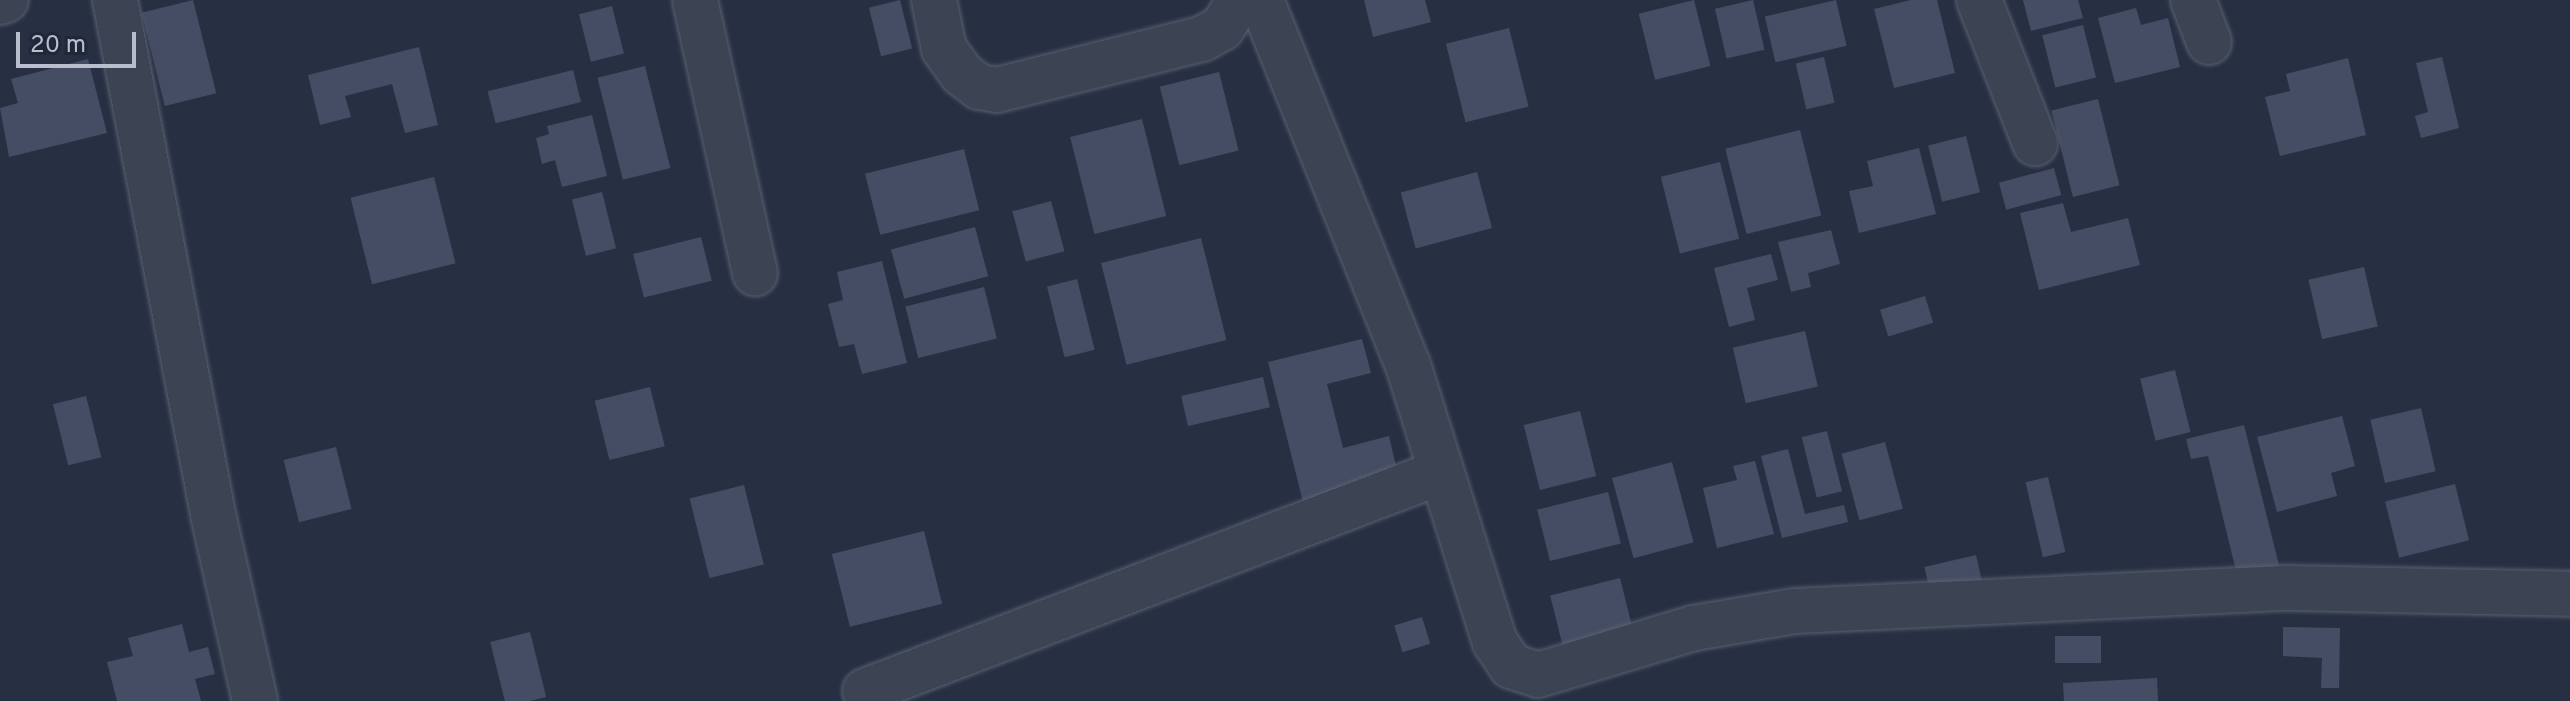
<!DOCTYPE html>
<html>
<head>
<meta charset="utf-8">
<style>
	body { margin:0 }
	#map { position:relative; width:2570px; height:701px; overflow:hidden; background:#273043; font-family:Overpass,sans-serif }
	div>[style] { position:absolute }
	.building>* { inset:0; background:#444d63; transform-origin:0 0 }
	.roads { filter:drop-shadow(0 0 2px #5a6070) drop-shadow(0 0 2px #5a6070) }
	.minor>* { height:44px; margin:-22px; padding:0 22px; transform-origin:22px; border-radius:22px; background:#3c4353 }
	span { translate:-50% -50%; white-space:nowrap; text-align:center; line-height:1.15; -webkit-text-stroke:7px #202738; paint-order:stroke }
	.scale { position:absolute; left:16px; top:32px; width:120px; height:36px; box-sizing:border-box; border:4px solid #b9becc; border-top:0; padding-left:10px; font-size:24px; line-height:28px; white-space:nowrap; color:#b9becc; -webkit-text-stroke:6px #202738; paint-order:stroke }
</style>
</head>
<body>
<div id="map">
	<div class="building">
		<i style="left:193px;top:0;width:96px;height:53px;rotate:76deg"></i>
		<i style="left:900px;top:0;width:50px;height:32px;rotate:76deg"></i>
		<i style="clip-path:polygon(1364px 0,1425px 0,1431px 22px,1373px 37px)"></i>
		<i style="left:1694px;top:0;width:68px;height:57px;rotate:76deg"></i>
		<i style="left:1753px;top:0;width:51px;height:39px;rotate:77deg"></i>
		<i style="left:1836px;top:0;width:47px;height:73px;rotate:77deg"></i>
		<i style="clip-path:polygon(1911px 0,1937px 0,1955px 73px,1894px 88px,1874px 9px)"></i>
		<i style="clip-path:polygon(2023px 0,2078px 0,2083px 18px,2031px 31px)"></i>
		<i style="left:612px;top:6px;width:49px;height:34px;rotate:76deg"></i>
		<i style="clip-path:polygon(2136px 8px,2141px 25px,2168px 18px,2180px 67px,2115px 83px,2098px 18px)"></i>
		<i style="left:2083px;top:25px;width:54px;height:42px;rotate:76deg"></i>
		<i style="left:1509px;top:28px;width:81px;height:65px;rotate:76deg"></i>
		<i style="clip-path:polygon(419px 47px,438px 125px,405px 133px,392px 84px,345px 96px,351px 117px,320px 125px,308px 75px)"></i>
		<i style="left:1824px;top:57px;width:47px;height:29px;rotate:77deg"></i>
		<i style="clip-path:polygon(2442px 57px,2459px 128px,2421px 138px,2415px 116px,2428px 112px,2416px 63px)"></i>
		<i style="clip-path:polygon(2348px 58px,2366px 135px,2280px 156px,2265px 97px,2290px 91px,2286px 74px)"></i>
		<i style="clip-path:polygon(88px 59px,107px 133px,9px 157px,0 108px,18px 103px,11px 79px)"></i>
		<i style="left:645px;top:66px;width:105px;height:49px;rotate:76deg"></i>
		<i style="left:573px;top:70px;width:33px;height:88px;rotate:76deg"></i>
		<i style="left:1219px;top:72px;width:81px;height:61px;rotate:76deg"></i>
		<i style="left:2098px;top:99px;width:89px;height:48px;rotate:76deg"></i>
		<i style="clip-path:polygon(592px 115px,607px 176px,562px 187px,555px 160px,542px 164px,536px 138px,549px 134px,547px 126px)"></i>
		<i style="left:1142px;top:119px;width:100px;height:74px;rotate:76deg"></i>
		<i style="left:1800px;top:130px;width:88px;height:77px;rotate:76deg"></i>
		<i style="left:1966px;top:136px;width:58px;height:39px;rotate:76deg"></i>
		<i style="clip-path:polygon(1919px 148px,1936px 214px,1859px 233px,1849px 191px,1873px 186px,1867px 161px)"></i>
		<i style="left:964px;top:149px;width:63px;height:102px;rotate:76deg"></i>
		<i style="left:1720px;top:162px;width:79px;height:61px;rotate:76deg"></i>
		<i style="left:2054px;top:168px;width:28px;height:57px;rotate:75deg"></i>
		<i style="left:1477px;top:172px;width:58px;height:79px;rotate:75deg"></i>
		<i style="left:434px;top:177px;width:89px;height:86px;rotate:76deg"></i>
		<i style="left:602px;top:192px;width:58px;height:31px;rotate:76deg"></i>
		<i style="left:1051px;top:201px;width:52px;height:40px;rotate:75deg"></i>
		<i style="clip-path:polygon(2063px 203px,2071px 232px,2128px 218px,2140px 265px,2039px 290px,2020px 213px)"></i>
		<i style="left:975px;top:227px;width:51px;height:87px;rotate:75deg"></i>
		<i style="clip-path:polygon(1831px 230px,1840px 264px,1808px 273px,1811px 287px,1791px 292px,1778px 242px)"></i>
		<i style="left:701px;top:237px;width:45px;height:70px;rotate:76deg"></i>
		<i style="left:1201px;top:238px;width:105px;height:103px;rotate:76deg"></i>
		<i style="clip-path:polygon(1771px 254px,1778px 280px,1747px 288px,1755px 320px,1729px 327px,1714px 268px)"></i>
		<i style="clip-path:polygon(882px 261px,907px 363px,862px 374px,854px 344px,839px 347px,828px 304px,843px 300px,837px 272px)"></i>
		<i style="left:2364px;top:267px;width:61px;height:57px;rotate:77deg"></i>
		<i style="left:1077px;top:279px;width:73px;height:31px;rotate:76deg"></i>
		<i style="left:984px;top:287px;width:53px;height:81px;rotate:76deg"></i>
		<i style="left:1925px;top:296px;width:28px;height:47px;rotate:73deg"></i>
		<i style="left:1805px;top:331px;width:57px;height:74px;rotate:77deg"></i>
		<i style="clip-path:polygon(1362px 339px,1371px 373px,1327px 384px,1343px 448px,1389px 436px,1400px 483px,1304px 506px,1268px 362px)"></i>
		<i style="left:2175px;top:370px;width:64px;height:36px;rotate:76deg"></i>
		<i style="left:1263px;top:377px;width:31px;height:84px;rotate:77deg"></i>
		<i style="left:650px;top:387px;width:61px;height:57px;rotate:76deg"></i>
		<i style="left:86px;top:396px;width:63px;height:34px;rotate:76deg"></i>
		<i style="left:2421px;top:408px;width:65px;height:52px;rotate:77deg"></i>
		<i style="left:1580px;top:411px;width:67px;height:58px;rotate:76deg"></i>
		<i style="clip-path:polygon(2342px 416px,2355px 466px,2331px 473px,2337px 496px,2277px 512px,2257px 437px)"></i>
		<i style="clip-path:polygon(2244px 425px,2279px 565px,2237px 575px,2208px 456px,2191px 459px,2186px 439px)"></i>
		<i style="left:1827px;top:431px;width:62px;height:26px;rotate:76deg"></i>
		<i style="left:1885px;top:442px;width:69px;height:45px;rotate:75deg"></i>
		<i style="left:336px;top:447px;width:64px;height:54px;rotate:76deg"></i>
		<i style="clip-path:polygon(1788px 449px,1805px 514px,1844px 505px,1848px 522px,1782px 538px,1761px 456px)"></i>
		<i style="clip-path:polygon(1755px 461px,1774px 534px,1717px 548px,1703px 488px,1737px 480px,1733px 466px)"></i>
		<i style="left:1672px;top:462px;width:83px;height:62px;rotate:75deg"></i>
		<i style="left:2048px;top:477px;width:77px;height:23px;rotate:77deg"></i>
		<i style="left:2455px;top:484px;width:58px;height:72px;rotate:76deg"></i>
		<i style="left:744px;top:485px;width:82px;height:56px;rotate:76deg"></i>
		<i style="left:1608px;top:492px;width:53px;height:73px;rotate:76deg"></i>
		<i style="left:924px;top:531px;width:75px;height:95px;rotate:76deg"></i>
		<i style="left:1976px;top:555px;width:32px;height:53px;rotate:77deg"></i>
		<i style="left:1620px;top:578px;width:53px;height:72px;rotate:76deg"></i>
		<i style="left:1422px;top:617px;width:28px;height:29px;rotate:73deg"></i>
		<i style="clip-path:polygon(182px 624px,189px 652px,208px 647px,215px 674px,195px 679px,201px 701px,117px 701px,107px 662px,133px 656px,128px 638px)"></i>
		<i style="clip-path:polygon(2283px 627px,2340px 628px,2339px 688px,2321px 688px,2322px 658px,2283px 656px)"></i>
		<i style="left:530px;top:632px;width:67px;height:41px;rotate:76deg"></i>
		<i style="left:2101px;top:636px;width:27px;height:46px;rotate:90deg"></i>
		<i style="clip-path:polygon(2157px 678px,2158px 701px,2064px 701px,2063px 683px)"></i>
	</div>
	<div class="roads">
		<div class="minor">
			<i style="left:115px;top:0;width:528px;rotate:79.2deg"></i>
			<i style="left:214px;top:519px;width:187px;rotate:77.3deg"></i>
			<i style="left:695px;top:0;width:280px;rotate:77.6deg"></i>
			<i style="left:934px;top:0;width:50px;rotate:78.5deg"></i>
			<i style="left:944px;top:49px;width:31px;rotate:54deg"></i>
			<i style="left:962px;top:74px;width:21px;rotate:37deg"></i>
			<i style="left:979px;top:87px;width:18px;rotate:9deg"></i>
			<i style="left:997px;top:90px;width:211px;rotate:-14deg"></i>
			<i style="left:1202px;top:39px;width:23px;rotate:-29deg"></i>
			<i style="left:1222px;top:28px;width:33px;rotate:-57deg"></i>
			<i style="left:1261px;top:0;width:393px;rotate:68.1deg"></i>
			<i style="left:1408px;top:365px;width:290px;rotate:72.6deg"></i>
			<i style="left:1495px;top:642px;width:29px;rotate:56deg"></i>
			<i style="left:1511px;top:666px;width:28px;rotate:18deg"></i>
			<i style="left:1538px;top:675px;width:163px;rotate:-16.8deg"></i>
			<i style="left:1694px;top:628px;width:102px;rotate:-9.6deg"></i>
			<i style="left:1795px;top:611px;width:496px;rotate:-2.7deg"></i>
			<i style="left:2290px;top:588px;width:280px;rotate:1.2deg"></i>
			<i style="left:1979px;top:0;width:154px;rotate:68.6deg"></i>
			<i style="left:2193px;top:0;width:45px;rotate:69.1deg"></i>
			<i style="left:0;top:2px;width:6px;rotate:-18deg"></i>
			<i style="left:865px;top:691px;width:616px;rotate:-20.82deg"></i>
		</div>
	</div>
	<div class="scale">20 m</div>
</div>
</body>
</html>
